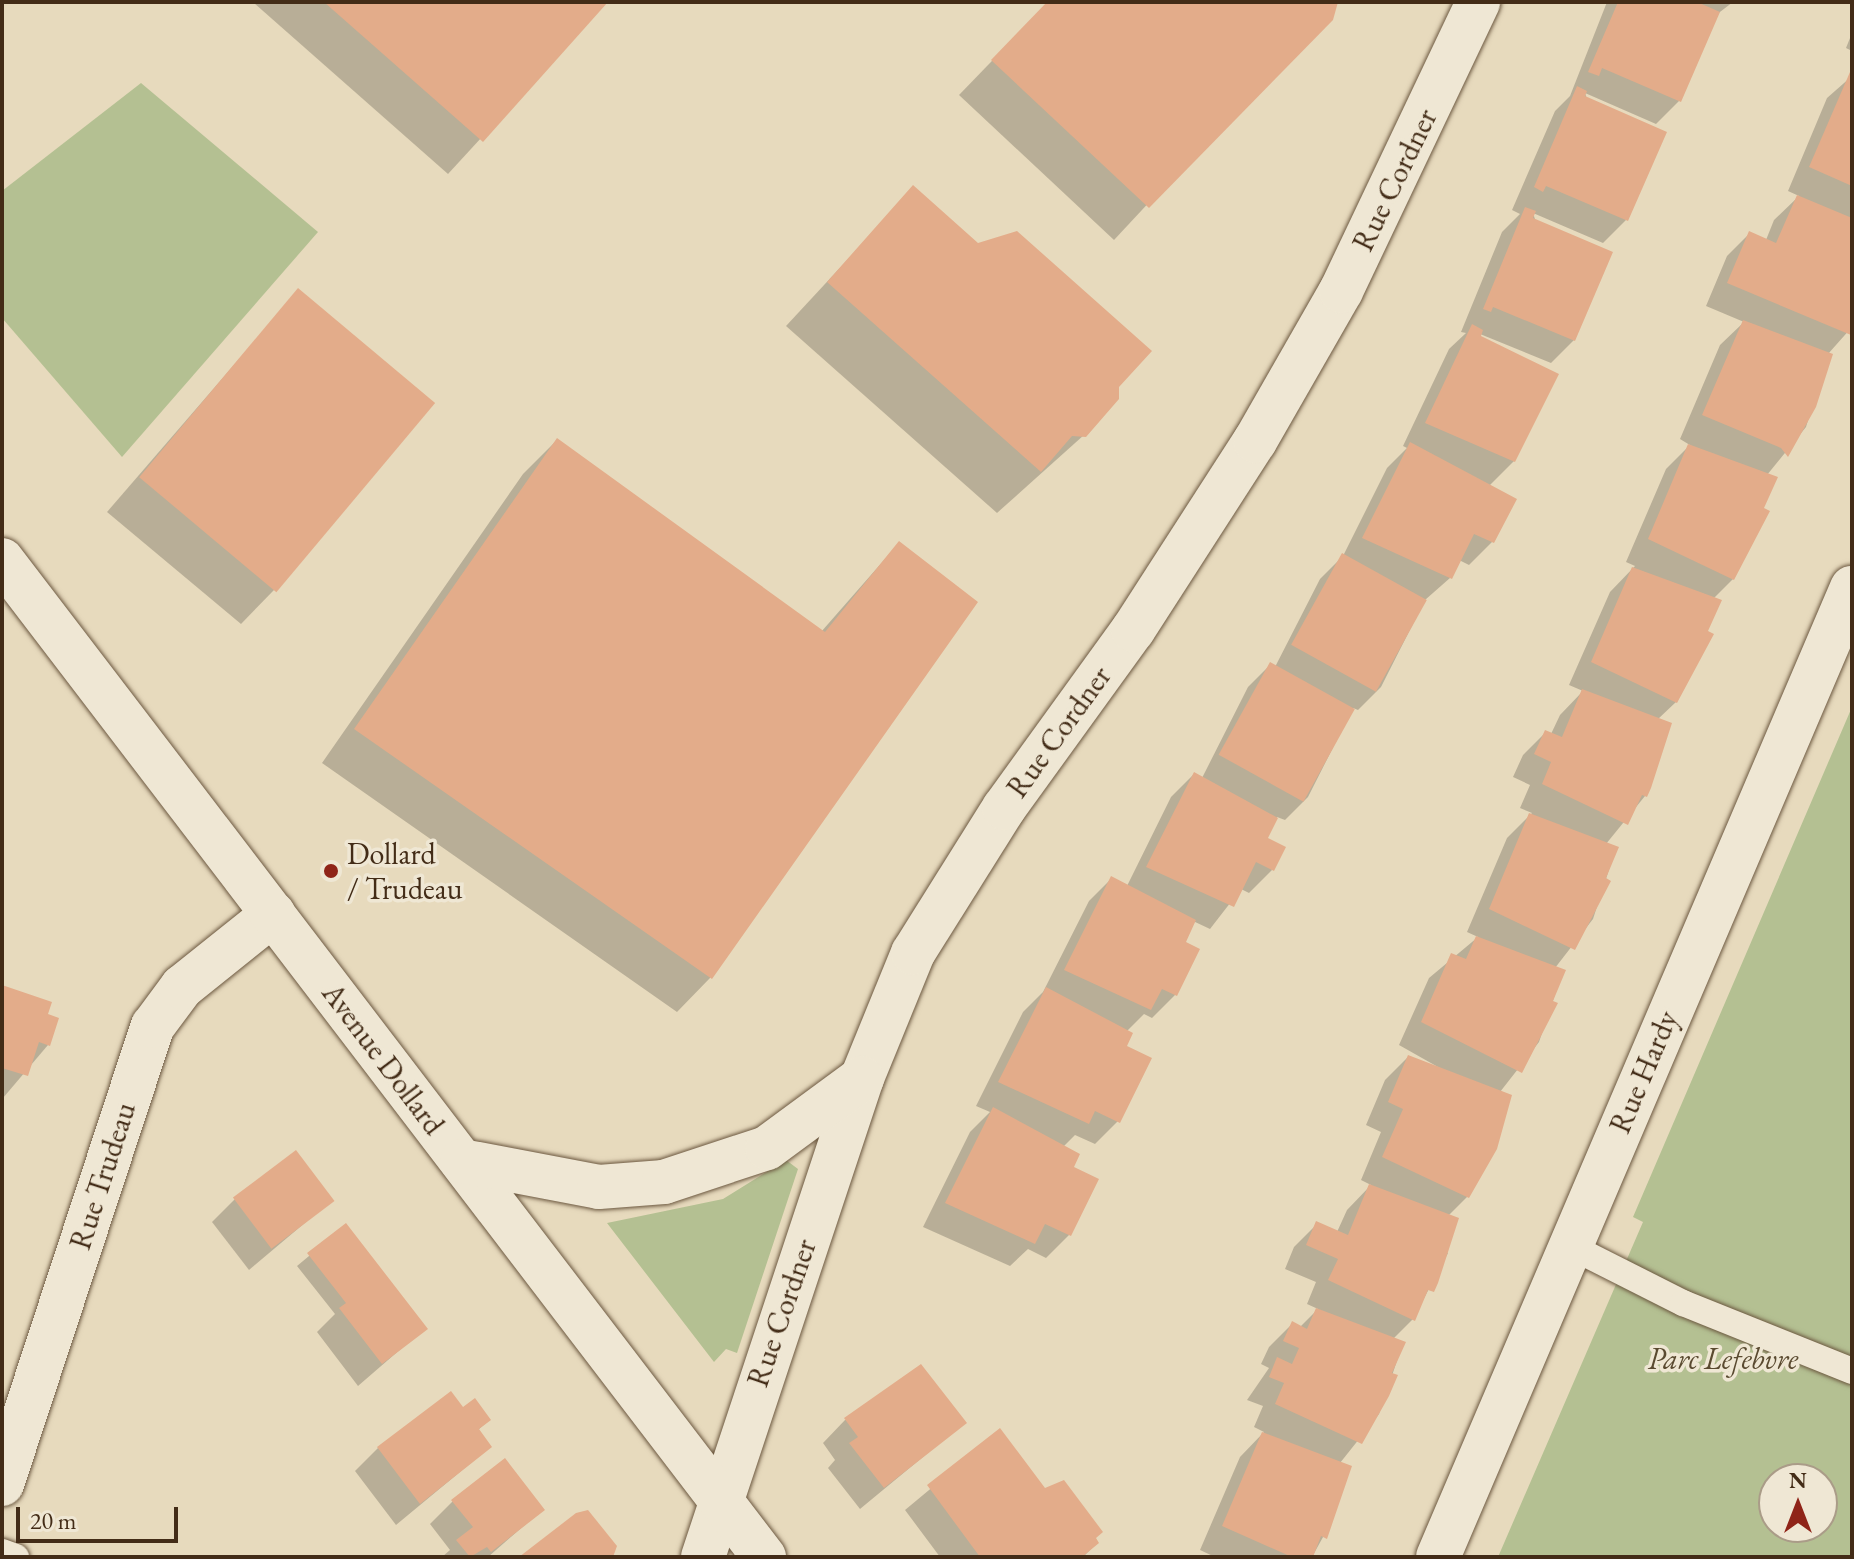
<!DOCTYPE html>
<html>
<head>
<meta charset="utf-8">
<style>
	body { margin:0 }
	#map { position:relative; width:1854px; height:1559px; overflow:hidden; background:#e7dabd; font-family:"EB Garamond",serif }
	div>[style] { position:absolute }
	.green>* { inset:0; background:#b4c092 }
	.shadow>* { inset:0; background:#0003 }
	.building>* { inset:0; background:#e3ac8a; transform-origin:0 0 }
	.roads { filter:drop-shadow(0 0 2px #6c5840) drop-shadow(0 0 2px #6c5840) }
	.service>* { height:26px; margin:-13px; padding:0 13px; transform-origin:13px; border-radius:13px; background:#efe7d4 }
	.minor>* { height:44px; margin:-22px; padding:0 22px; transform-origin:22px; border-radius:22px; background:#efe7d4 }
	.tertiary>* { height:44px; margin:-22px; padding:0 22px; transform-origin:22px; border-radius:22px; background:#efe7d4 }
	.secondary>* { height:44px; margin:-22px; padding:0 22px; transform-origin:22px; border-radius:22px; background:#efe7d4 }
	.dots>* { width:22px; height:22px; translate:-50% -50%; box-sizing:border-box; border:4px solid #efe7d4; border-radius:50% }
	span { translate:-50% -50%; white-space:nowrap; text-align:center; line-height:1.15; -webkit-text-stroke:7px #efe7d4; paint-order:stroke }
	.street-label { font-size:30px; color:#432c17 }
	.poi-label { font-size:30px; color:#432c17 }
	.left { translate:0 -50%; text-align:left }
	.park-label { font-size:30px; color:#5a4a30; font-style:italic }
	.frame { position:absolute; inset:0; border:4px solid #432c17; pointer-events:none }
	.north { position:absolute; left:1758px; top:1463px; width:80px; height:80px; box-sizing:border-box; background:#efe7d4; border:2px solid #aa9c88; border-radius:50%; rotate:0deg; font-size:22px; font-weight:700; line-height:32px; text-align:center; color:#432c17 }
	.north::after { content:''; display:block; margin:auto; width:28px; height:36px; background:#8f2418; clip-path:polygon(50% 0,100% 100%,50% 72%,0 100%) }
	.scale { position:absolute; left:16px; top:1507px; width:162px; height:36px; box-sizing:border-box; border:4px solid #432c17; border-top:0; padding-left:10px; font-size:24px; line-height:28px; white-space:nowrap; color:#432c17; -webkit-text-stroke:6px #efe7d4; paint-order:stroke }
</style>
</head>
<body>
<div id="map">
	<div class="green">
		<i style="clip-path:polygon(141px 83px,318px 232px,122px 457px,2px 318px,2px 191px)"></i>
		<i style="clip-path:polygon(evenodd,1852px 707px,1852px 1557px,1498px 1557px,1643px 1222px,1633px 1217px,1852px 707px,1774px 1479px,1822px 1479px,1822px 1527px,1774px 1527px,1774px 1479px)"></i>
		<i style="clip-path:polygon(786px 1160px,798px 1169px,737px 1353px,726px 1349px,714px 1362px,607px 1223px,723px 1199px)"></i>
	</div>
	<div class="shadow">
		<i style="clip-path:polygon(253px 2px,606px 2px,448px 174px)"></i>
		<i style="clip-path:polygon(1049px 2px,1336px 2px,1114px 240px,959px 95px)"></i>
		<i style="clip-path:polygon(1607px 2px,1733px 2px,1716px 15px,1679px 101px,1656px 124px,1585px 93px,1626px 220px,1603px 243px,1533px 213px,1574px 340px,1551px 363px,1480px 334px,1514px 461px,1489px 486px,1492px 542px,1469px 565px,1459px 560px,1450px 578px,1425px 600px,1381px 687px,1358px 710px,1353px 708px,1308px 797px,1285px 820px,1277px 817px,1266px 839px,1272px 870px,1249px 893px,1241px 889px,1210px 929px,1193px 921px,1183px 943px,1198px 950px,1175px 995px,1152px 1018px,1144px 1014px,1126px 1032px,1118px 1121px,1095px 1144px,1075px 1135px,1063px 1147px,1072px 1167px,1069px 1235px,1046px 1258px,1028px 1249px,1010px 1266px,923px 1227px,970px 1132px,990px 1112px,976px 1106px,1023px 1012px,1043px 992px,1089px 901px,1112px 878px,1127px 886px,1171px 797px,1194px 774px,1202px 778px,1248px 687px,1271px 664px,1275px 667px,1320px 579px,1343px 556px,1387px 468px,1407px 448px,1403px 446px,1449px 349px,1466px 333px,1461px 332px,1502px 232px,1520px 214px,1512px 210px,1555px 111px,1570px 96px)"></i>
		<i style="clip-path:polygon(1852px 33px,1852px 51px,1846px 48px)"></i>
		<i style="clip-path:polygon(1852px 76px,1852px 327px,1828px 354px,1806px 427px,1767px 475px,1733px 579px,1713px 599px,1676px 702px,1657px 720px,1645px 796px,1606px 844px,1616px 848px,1593px 919px,1555px 968px,1563px 971px,1539px 1042px,1500px 1092px,1467px 1197px,1448px 1216px,1443px 1251px,1448px 1253px,1413px 1319px,1393px 1339px,1403px 1343px,1379px 1414px,1340px 1463px,1333px 1519px,1312px 1557px,1215px 1557px,1200px 1550px,1240px 1457px,1264px 1432px,1254px 1427px,1263px 1406px,1247px 1400px,1269px 1368px,1261px 1364px,1269px 1347px,1292px 1324px,1300px 1327px,1318px 1309px,1307px 1304px,1316px 1282px,1285px 1269px,1294px 1247px,1317px 1224px,1337px 1232px,1347px 1210px,1371px 1185px,1361px 1180px,1381px 1132px,1366px 1125px,1385px 1080px,1408px 1057px,1445px 1071px,1399px 1045px,1429px 978px,1478px 937px,1467px 932px,1507px 838px,1532px 813px,1520px 808px,1530px 785px,1513px 777px,1523px 755px,1546px 732px,1551px 734px,1560px 715px,1583px 691px,1569px 685px,1610px 592px,1635px 566px,1626px 562px,1666px 469px,1689px 446px,1698px 450px,1680px 439px,1720px 345px,1744px 322px,1706px 306px,1727px 256px,1750px 233px,1766px 240px,1774px 220px,1799px 196px,1788px 191px,1827px 98px)"></i>
		<i style="clip-path:polygon(914px 188px,1117px 386px,1084px 435px,997px 513px,786px 326px)"></i>
		<i style="clip-path:polygon(298px 291px,274px 590px,241px 624px,107px 512px)"></i>
		<i style="clip-path:polygon(557px 440px,821px 632px,899px 543px,976px 602px,710px 978px,677px 1012px,322px 763px,523px 474px)"></i>
		<i style="clip-path:polygon(2px 987px,45px 1016px,48px 1045px,3px 1098px)"></i>
		<i style="clip-path:polygon(235px 1199px,332px 1200px,249px 1270px,212px 1222px)"></i>
		<i style="clip-path:polygon(345px 1226px,425px 1328px,358px 1386px,317px 1332px,335px 1314px,297px 1266px)"></i>
		<i style="clip-path:polygon(462px 1410px,489px 1420px,478px 1430px,490px 1447px,396px 1525px,355px 1471px,378px 1448px)"></i>
		<i style="clip-path:polygon(845px 1420px,964px 1423px,860px 1509px,828px 1468px,835px 1460px,823px 1443px)"></i>
		<i style="clip-path:polygon(1000px 1431px,1045px 1490px,1097px 1543px,1083px 1557px,940px 1557px,905px 1510px)"></i>
		<i style="clip-path:polygon(453px 1501px,542px 1510px,488px 1557px,442px 1557px,450px 1550px,430px 1524px)"></i>
	</div>
	<div class="building">
		<i style="clip-path:polygon(324px 2px,608px 2px,483px 142px)"></i>
		<i style="clip-path:polygon(1047px 2px,1338px 2px,1333px 20px,1149px 208px,991px 60px)"></i>
		<i style="clip-path:polygon(1618px 2px,1697px 2px,1720px 12px,1681px 102px,1602px 68px,1599px 76px,1588px 72px)"></i>
		<i style="clip-path:polygon(1850px 72px,1852px 74px,1852px 186px,1809px 167px)"></i>
		<i style="clip-path:polygon(1577px 86px,1587px 91px,1585px 96px,1667px 132px,1628px 221px,1546px 186px,1543px 192px,1534px 187px)"></i>
		<i style="clip-path:polygon(913px 185px,978px 243px,1017px 231px,1152px 351px,1119px 387px,1119px 399px,1086px 437px,1072px 436px,1041px 472px,827px 282px)"></i>
		<i style="clip-path:polygon(1797px 195px,1852px 218px,1851px 335px,1727px 283px,1749px 231px,1776px 243px)"></i>
		<i style="clip-path:polygon(1525px 207px,1536px 211px,1533px 218px,1613px 252px,1575px 341px,1493px 307px,1491px 312px,1483px 309px)"></i>
		<i style="left:298px;top:288px;width:179px;height:247px;rotate:40deg"></i>
		<i style="clip-path:polygon(1743px 320px,1833px 354px,1816px 407px,1788px 457px,1781px 448px,1702px 415px)"></i>
		<i style="clip-path:polygon(1472px 324px,1483px 330px,1481px 336px,1559px 374px,1515px 462px,1425px 423px)"></i>
		<i style="clip-path:polygon(557px 438px,825px 632px,899px 541px,978px 602px,712px 979px,354px 729px)"></i>
		<i style="clip-path:polygon(1410px 442px,1517px 499px,1494px 543px,1474px 534px,1452px 579px,1362px 538px)"></i>
		<i style="clip-path:polygon(1688px 444px,1778px 477px,1764px 508px,1770px 511px,1734px 580px,1648px 539px)"></i>
		<i style="left:1342px;top:553px;width:97px;height:105px;rotate:29deg"></i>
		<i style="clip-path:polygon(1632px 567px,1722px 600px,1708px 631px,1714px 634px,1677px 703px,1591px 662px)"></i>
		<i style="left:1270px;top:662px;width:97px;height:106px;rotate:29deg"></i>
		<i style="clip-path:polygon(1582px 689px,1672px 723px,1651px 788px,1647px 797px,1642px 795px,1628px 825px,1542px 784px,1551px 762px,1534px 754px,1545px 730px,1562px 737px)"></i>
		<i style="clip-path:polygon(1194px 772px,1278px 818px,1268px 838px,1286px 847px,1274px 871px,1256px 862px,1234px 907px,1146px 867px)"></i>
		<i style="clip-path:polygon(1529px 813px,1619px 847px,1606px 878px,1611px 881px,1575px 950px,1489px 909px)"></i>
		<i style="clip-path:polygon(1111px 876px,1196px 920px,1186px 942px,1200px 949px,1177px 996px,1162px 989px,1151px 1010px,1064px 970px)"></i>
		<i style="clip-path:polygon(1476px 936px,1566px 970px,1553px 1001px,1558px 1003px,1522px 1073px,1421px 1022px,1451px 953px,1466px 959px)"></i>
		<i style="clip-path:polygon(2px 985px,52px 1002px,48px 1014px,59px 1018px,50px 1046px,39px 1042px,28px 1076px,2px 1068px)"></i>
		<i style="clip-path:polygon(1046px 987px,1133px 1033px,1127px 1046px,1152px 1058px,1120px 1123px,1095px 1111px,1089px 1124px,998px 1082px)"></i>
		<i style="clip-path:polygon(1408px 1055px,1512px 1095px,1497px 1149px,1469px 1198px,1382px 1157px,1403px 1109px,1388px 1102px)"></i>
		<i style="clip-path:polygon(993px 1107px,1080px 1154px,1074px 1167px,1099px 1179px,1071px 1236px,1045px 1224px,1035px 1244px,945px 1203px)"></i>
		<i style="left:296px;top:1150px;width:64px;height:79px;rotate:53deg"></i>
		<i style="clip-path:polygon(1369px 1184px,1459px 1218px,1438px 1283px,1434px 1292px,1428px 1290px,1415px 1321px,1328px 1280px,1338px 1259px,1306px 1245px,1316px 1221px,1348px 1235px)"></i>
		<i style="clip-path:polygon(346px 1223px,428px 1329px,382px 1364px,339px 1308px,346px 1303px,307px 1253px)"></i>
		<i style="clip-path:polygon(1316px 1308px,1406px 1342px,1392px 1373px,1398px 1375px,1389px 1396px,1362px 1444px,1275px 1404px,1284px 1383px,1269px 1377px,1277px 1357px,1292px 1364px,1299px 1348px,1283px 1341px,1292px 1321px,1307px 1329px)"></i>
		<i style="clip-path:polygon(921px 1364px,967px 1423px,884px 1488px,849px 1443px,858px 1437px,844px 1418px)"></i>
		<i style="clip-path:polygon(451px 1391px,463px 1407px,475px 1398px,491px 1420px,479px 1429px,492px 1447px,420px 1504px,377px 1447px)"></i>
		<i style="clip-path:polygon(1000px 1428px,1045px 1488px,1064px 1480px,1103px 1532px,1096px 1538px,1099px 1543px,1082px 1557px,980px 1557px,927px 1485px)"></i>
		<i style="clip-path:polygon(1262px 1432px,1352px 1466px,1327px 1539px,1321px 1536px,1313px 1557px,1292px 1557px,1222px 1526px)"></i>
		<i style="clip-path:polygon(505px 1458px,545px 1510px,491px 1552px,487px 1547px,470px 1557px,456px 1540px,473px 1527px,451px 1500px)"></i>
		<i style="clip-path:polygon(588px 1510px,617px 1546px,613px 1557px,519px 1557px,576px 1513px)"></i>
	</div>
	<div class="roads">
		<div class="service">
			<i style="left:1570px;top:1246px;width:127px;rotate:26.8deg"></i>
			<i style="left:1683px;top:1303px;width:182px;rotate:21.9deg"></i>
			<i style="left:2px;top:1552px;width:15px;rotate:20deg"></i>
		</div>
		<div class="minor">
			<i style="left:2px;top:1484px;width:482px;rotate:-71.8deg"></i>
			<i style="left:153px;top:1026px;width:49px;rotate:-53.4deg"></i>
			<i style="left:182px;top:987px;width:117px;rotate:-38.7deg"></i>
			<i style="left:1438px;top:1557px;width:1054px;rotate:-66.87deg"></i>
		</div>
		<div class="tertiary">
			<i style="left:703px;top:1557px;width:505px;rotate:-71.64deg"></i>
			<i style="left:862px;top:1078px;width:135px;rotate:-67.8deg"></i>
			<i style="left:913px;top:953px;width:171px;rotate:-57.9deg"></i>
			<i style="left:1004px;top:808px;width:220px;rotate:-54.1deg"></i>
			<i style="left:1133px;top:630px;width:225px;rotate:-57.2deg"></i>
			<i style="left:1255px;top:441px;width:173px;rotate:-60.2deg"></i>
			<i style="left:1341px;top:291px;width:320px;rotate:-64.6deg"></i>
		</div>
		<div class="secondary">
			<i style="left:2px;top:560px;width:1255px;rotate:52.61deg"></i>
			<i style="left:462px;top:1161px;width:139px;rotate:10.7deg"></i>
			<i style="left:599px;top:1187px;width:65px;rotate:-4.4deg"></i>
			<i style="left:664px;top:1182px;width:108px;rotate:-18.3deg"></i>
			<i style="left:767px;top:1148px;width:118px;rotate:-36.4deg"></i>
		</div>
	</div>
	<div class="dots">
		<i style="left:331px;top:871px;background:#8f2418"></i>
	</div>
	<div class="street-label">
		<span style="left:1395px;top:180px;rotate:-64deg">Rue Cordner</span>
		<span style="left:1059px;top:732px;rotate:-54deg">Rue Cordner</span>
		<span style="left:383px;top:1059px;rotate:53deg">Avenue Dollard</span>
		<span style="left:1644px;top:1072px;rotate:-67deg">Rue Hardy</span>
		<span style="left:103px;top:1176px;rotate:-72deg">Rue Trudeau</span>
		<span style="left:782px;top:1313px;rotate:-71deg">Rue Cordner</span>
	</div>
	<div class="poi-label">
		<span class="left" style="left:347px;top:871px">Dollard<br>/ Trudeau</span>
	</div>
	<div class="park-label">
		<span style="left:1723px;top:1359px">Parc Lefebvre</span>
	</div>
	<div class="frame"></div>
	<div class="north">N</div>
	<div class="scale">20 m</div>
</div>
</body>
</html>
